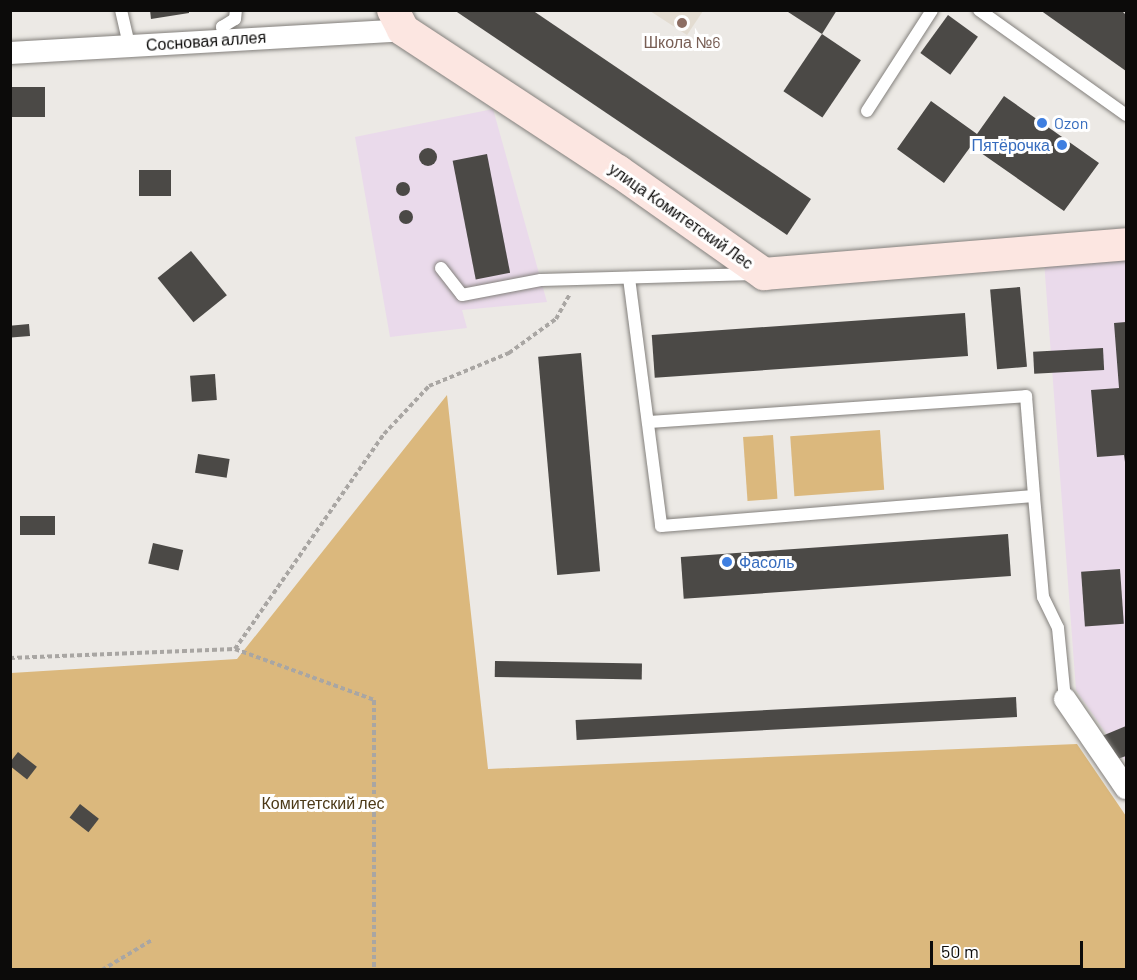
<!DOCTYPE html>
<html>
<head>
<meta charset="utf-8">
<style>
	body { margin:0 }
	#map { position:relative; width:1137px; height:980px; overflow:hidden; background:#ece9e5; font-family:Barlow,sans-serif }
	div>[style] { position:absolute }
	.built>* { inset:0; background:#e3dcd1 }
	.industrial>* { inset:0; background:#eadaeb }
	.green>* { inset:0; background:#dbb87d; transform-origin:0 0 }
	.building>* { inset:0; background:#4b4946; transform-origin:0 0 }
	.round { border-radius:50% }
	.path>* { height:4px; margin-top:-2px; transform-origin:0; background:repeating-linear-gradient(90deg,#a9a6a3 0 4.5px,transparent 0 7.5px) }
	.roads { filter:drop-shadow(0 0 2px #83807c) drop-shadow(0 0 2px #83807c) }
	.lane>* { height:12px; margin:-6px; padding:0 6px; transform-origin:6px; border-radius:6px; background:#fff }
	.street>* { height:22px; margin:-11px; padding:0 11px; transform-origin:11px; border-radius:11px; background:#fff }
	.secondary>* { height:32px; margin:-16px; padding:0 16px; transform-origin:16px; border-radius:16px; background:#fce6e1 }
	.dots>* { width:16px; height:16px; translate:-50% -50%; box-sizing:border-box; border:3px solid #fff; border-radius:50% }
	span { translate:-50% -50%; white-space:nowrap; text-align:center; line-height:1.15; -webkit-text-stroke:6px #fff; paint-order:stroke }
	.street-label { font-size:16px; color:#0c0b0a }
	.education-label { font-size:16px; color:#785e54 }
	.shop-label { font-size:16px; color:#366cbe }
	.left { translate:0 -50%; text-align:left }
	.right { translate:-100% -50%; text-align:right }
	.park-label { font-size:16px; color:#4c3917 }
	.frame { position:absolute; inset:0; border:12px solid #0c0b0a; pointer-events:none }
	.scale { position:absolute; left:930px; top:941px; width:153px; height:27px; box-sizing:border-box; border:3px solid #0c0b0a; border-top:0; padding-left:8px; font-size:18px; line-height:21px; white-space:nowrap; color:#0c0b0a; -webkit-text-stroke:4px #fff; paint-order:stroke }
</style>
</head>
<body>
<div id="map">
	<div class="built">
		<i style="clip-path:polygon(650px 11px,703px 11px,687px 35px)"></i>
	</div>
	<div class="industrial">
		<i style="clip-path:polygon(493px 109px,547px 302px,462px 310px,467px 328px,390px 337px,355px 137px)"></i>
		<i style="clip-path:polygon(1126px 254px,1126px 762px,1076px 690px,1044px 261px)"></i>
	</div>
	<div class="green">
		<i style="clip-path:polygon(447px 395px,488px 769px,1077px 744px,1126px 816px,1126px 969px,11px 970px,11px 673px,237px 659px)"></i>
		<i style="left:880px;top:430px;width:60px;height:90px;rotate:86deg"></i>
		<i style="left:773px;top:435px;width:64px;height:30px;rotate:86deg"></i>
	</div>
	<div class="building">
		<i style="clip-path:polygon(150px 10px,189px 10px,189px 13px,151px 19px)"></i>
		<i style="clip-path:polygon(454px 10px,532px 10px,811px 199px,787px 235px)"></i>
		<i style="clip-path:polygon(785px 10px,837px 10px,822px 34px)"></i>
		<i style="clip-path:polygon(1040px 10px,1121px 10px,1126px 15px,1126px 71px)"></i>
		<i style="left:948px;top:15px;width:37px;height:47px;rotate:36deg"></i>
		<i style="left:822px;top:34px;width:47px;height:69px;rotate:34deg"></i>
		<i style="left:45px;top:87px;width:30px;height:35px;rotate:90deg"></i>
		<i style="clip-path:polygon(1004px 96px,1099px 163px,1064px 211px,971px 146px,944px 183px,897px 149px,931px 101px,977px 134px)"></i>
		<i class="round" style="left:419px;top:148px;width:18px;height:18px"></i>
		<i style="left:487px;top:154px;width:121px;height:35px;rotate:79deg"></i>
		<i style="left:171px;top:170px;width:26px;height:32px;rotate:90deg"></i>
		<i class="round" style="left:396px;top:182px;width:14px;height:14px"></i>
		<i class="round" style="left:399px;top:210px;width:14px;height:14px"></i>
		<i style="left:191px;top:251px;width:57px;height:43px;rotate:51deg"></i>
		<i style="left:1020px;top:287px;width:80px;height:30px;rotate:85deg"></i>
		<i style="left:965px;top:313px;width:43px;height:314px;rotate:86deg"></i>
		<i style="clip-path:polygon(1126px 322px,1126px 462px,1125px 462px,1124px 455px,1097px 457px,1091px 390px,1119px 388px,1114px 323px)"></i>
		<i style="left:29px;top:324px;width:12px;height:19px;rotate:85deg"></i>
		<i style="left:1103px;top:348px;width:22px;height:70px;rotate:87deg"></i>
		<i style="left:581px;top:353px;width:219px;height:43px;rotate:85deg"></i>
		<i style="left:215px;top:374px;width:26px;height:25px;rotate:86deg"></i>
		<i style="left:198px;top:454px;width:32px;height:19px;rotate:9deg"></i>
		<i style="left:20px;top:516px;width:35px;height:19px"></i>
		<i style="left:1008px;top:534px;width:42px;height:328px;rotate:86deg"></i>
		<i style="left:153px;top:543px;width:31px;height:21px;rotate:13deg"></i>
		<i style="left:1120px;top:569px;width:55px;height:39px;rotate:86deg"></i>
		<i style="left:495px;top:661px;width:147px;height:16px;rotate:1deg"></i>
		<i style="left:1016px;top:697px;width:20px;height:441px;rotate:87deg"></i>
		<i style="clip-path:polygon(1126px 726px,1126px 756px,1112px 761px,1102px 736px)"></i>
		<i style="left:18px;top:752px;width:24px;height:16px;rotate:38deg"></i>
		<i style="left:80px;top:804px;width:24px;height:17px;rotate:38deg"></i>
	</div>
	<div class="path">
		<i style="left:235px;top:649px;width:148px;rotate:20.1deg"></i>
		<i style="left:374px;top:700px;width:270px;rotate:90deg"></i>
		<i style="left:10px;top:658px;width:225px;rotate:-2.3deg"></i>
		<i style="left:235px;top:649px;width:262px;rotate:-55.3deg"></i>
		<i style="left:384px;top:434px;width:66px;rotate:-46.8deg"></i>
		<i style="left:429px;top:386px;width:87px;rotate:-22.4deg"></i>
		<i style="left:509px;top:353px;width:58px;rotate:-35.9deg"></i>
		<i style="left:556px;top:319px;width:29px;rotate:-61deg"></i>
		<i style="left:102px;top:970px;width:58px;rotate:-31deg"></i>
	</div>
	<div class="roads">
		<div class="lane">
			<i style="left:121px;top:10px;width:36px;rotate:77deg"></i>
			<i style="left:979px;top:10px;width:181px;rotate:35.5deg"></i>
			<i style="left:226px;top:39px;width:13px;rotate:-108deg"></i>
			<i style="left:222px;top:27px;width:15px;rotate:-32deg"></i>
			<i style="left:235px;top:19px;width:9px;rotate:-84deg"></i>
			<i style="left:867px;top:111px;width:120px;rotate:-57.2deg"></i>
			<i style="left:441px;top:268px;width:34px;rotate:52deg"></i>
			<i style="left:462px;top:295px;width:80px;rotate:-10.8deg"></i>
			<i style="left:541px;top:280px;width:213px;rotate:-1.6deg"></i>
			<i style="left:629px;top:278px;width:250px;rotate:82.6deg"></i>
			<i style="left:661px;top:526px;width:374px;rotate:-4.6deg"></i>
			<i style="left:1034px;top:496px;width:101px;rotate:84.9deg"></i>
			<i style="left:1043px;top:597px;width:34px;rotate:64deg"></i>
			<i style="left:1058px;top:628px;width:71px;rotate:84.4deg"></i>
			<i style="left:648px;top:422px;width:379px;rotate:-3.9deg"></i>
			<i style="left:1026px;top:396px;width:100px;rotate:85.4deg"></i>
		</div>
		<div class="street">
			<i style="left:10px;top:53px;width:394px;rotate:-3.3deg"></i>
			<i style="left:1065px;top:699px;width:108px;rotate:55.6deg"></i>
		</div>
		<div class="secondary">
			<i style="left:393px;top:10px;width:22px;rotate:63deg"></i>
			<i style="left:403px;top:30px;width:257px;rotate:33.3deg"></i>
			<i style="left:618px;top:171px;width:179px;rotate:35.2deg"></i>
			<i style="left:764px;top:274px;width:363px;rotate:-4.7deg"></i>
		</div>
	</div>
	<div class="dots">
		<i style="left:682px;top:23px;background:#8d6e63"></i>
		<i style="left:1042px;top:123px;background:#3f7fe0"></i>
		<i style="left:1062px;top:145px;background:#3f7fe0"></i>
		<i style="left:727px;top:562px;background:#3f7fe0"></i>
	</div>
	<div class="street-label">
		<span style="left:206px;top:41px;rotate:-4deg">Сосновая аллея</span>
		<span style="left:681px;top:216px;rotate:35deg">улица Комитетский Лес</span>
	</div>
	<div class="education-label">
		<span style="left:682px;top:42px">Школа №6</span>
	</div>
	<div class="shop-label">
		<span class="left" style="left:1054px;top:123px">Ozon</span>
		<span class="right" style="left:1050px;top:145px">Пятёрочка</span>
		<span class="left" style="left:739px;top:562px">Фасоль</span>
	</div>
	<div class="park-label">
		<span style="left:323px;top:803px">Комитетский лес</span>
	</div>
	<div class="frame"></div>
	<div class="scale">50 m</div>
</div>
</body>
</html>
